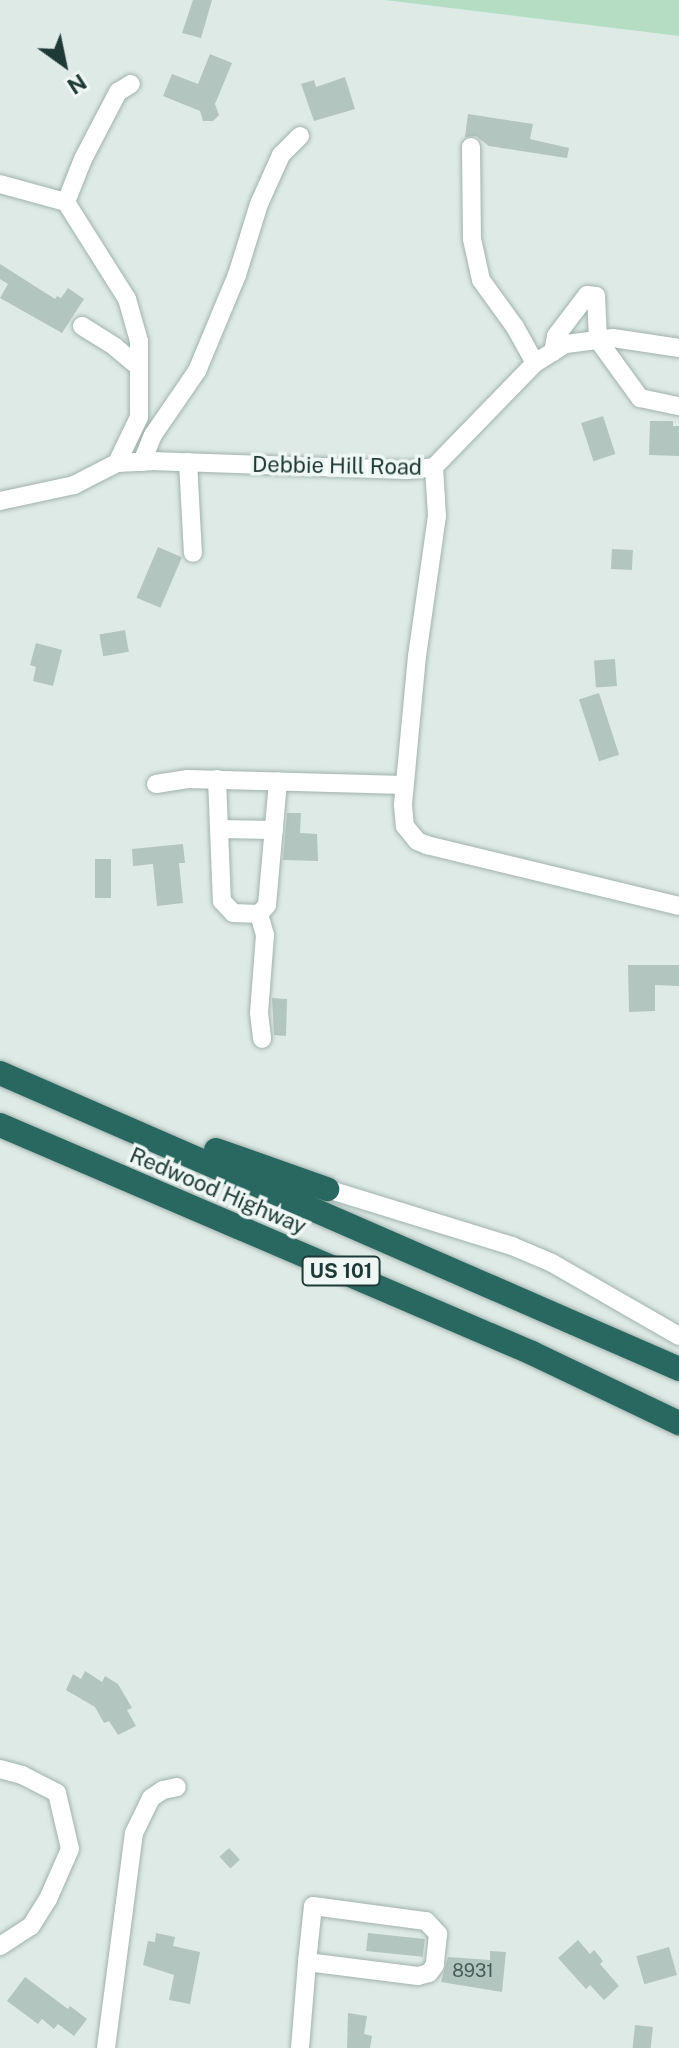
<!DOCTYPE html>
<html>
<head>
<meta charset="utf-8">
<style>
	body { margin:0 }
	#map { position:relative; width:679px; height:2048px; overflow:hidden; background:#deeae6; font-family:"Public Sans",sans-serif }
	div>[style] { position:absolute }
	.green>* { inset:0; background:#b5ddc4 }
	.building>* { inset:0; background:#b3c5bf; transform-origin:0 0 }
	.roads { filter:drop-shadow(0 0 2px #a1b2ae) drop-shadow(0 0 2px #a1b2ae) }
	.minor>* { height:18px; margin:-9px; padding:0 9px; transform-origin:9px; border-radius:9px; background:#fff }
	.highway>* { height:24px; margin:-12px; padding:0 12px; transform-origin:12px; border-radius:12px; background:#296761 }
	span { translate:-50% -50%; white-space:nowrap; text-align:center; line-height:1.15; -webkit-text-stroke:7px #eef7f3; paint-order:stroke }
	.number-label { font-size:18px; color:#445d58 }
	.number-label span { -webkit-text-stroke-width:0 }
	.shield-label span { padding:2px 6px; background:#eef7f3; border:2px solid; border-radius:6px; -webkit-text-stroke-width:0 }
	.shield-label { font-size:20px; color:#1f3a36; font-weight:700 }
	.street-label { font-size:22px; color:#1f3a36 }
	.north { position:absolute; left:24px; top:24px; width:80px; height:80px; -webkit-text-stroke:6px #eef7f3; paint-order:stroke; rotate:147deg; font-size:22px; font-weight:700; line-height:32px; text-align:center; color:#1f3a36 }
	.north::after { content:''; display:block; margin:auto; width:28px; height:36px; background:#1f3a36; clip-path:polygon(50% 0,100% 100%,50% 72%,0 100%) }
</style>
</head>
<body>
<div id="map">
	<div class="green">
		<i style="clip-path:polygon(385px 0,679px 0,679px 36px)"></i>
	</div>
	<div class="building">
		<i style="clip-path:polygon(193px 0,212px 0,201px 38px,182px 33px)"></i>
		<i style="clip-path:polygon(210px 54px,232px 63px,215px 104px,219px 115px,213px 121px,203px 121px,200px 111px,163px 96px,172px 74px,198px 84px)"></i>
		<i style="clip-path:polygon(345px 77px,355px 109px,314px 121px,301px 84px,314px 80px,316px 87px)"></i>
		<i style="clip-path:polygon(468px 114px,533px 124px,530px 139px,569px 148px,567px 158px,489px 146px,476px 136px,465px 137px)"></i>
		<i style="clip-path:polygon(0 264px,55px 299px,57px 296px,61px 298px,68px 288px,84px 299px,62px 333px,0 298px,8px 284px,0 279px)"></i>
		<i style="left:603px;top:416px;width:40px;height:23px;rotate:72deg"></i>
		<i style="clip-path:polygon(650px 421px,673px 421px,673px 426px,679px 426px,679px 456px,649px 455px)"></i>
		<i style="left:158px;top:547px;width:26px;height:55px;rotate:23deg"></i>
		<i style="left:612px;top:549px;width:21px;height:20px;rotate:3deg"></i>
		<i style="left:125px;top:630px;width:22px;height:26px;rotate:80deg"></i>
		<i style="clip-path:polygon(36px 643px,62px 650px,53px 686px,33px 681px,36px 667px,30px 665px)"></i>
		<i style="left:615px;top:659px;width:27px;height:21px;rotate:86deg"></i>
		<i style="left:599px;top:693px;width:65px;height:21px;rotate:72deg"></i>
		<i style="clip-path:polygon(287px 813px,301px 813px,300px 833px,317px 834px,318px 861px,283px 860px)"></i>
		<i style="clip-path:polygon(183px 844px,185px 863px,179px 863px,183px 903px,157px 906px,153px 864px,133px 866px,132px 849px)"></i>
		<i style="left:95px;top:859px;width:16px;height:39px"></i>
		<i style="clip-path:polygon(628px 965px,679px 965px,679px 986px,655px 985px,655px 1011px,629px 1012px)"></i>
		<i style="clip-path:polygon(272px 998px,287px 999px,286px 1036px,274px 1035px)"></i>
		<i style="clip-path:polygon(85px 1671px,102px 1682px,105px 1676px,118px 1684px,132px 1708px,127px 1710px,136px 1726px,118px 1735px,109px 1721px,104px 1723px,95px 1707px,66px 1690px,73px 1674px,81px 1679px)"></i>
		<i style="left:229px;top:1848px;width:16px;height:13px;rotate:47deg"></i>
		<i style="clip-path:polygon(156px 1933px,175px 1937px,173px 1946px,200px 1952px,190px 2004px,169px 2000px,174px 1975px,143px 1965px,148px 1941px,155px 1942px)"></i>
		<i style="left:368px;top:1933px;width:57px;height:18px;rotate:6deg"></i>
		<i style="clip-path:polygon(578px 1940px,590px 1954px,594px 1950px,603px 1961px,600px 1964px,619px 1986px,604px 2000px,590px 1985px,586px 1989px,558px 1958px)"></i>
		<i style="left:669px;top:1947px;width:29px;height:34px;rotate:74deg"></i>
		<i style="clip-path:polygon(490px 1951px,506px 1952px,502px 1992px,441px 1982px,448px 1957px,490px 1960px)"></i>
		<i style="clip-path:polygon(25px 1977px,68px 2009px,70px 2006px,87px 2019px,74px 2036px,58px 2024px,54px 2029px,42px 2019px,38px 2024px,7px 2001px)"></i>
		<i style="clip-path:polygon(348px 2013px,367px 2016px,364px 2034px,372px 2036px,370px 2048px,347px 2048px)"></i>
		<i style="left:635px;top:2025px;width:18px;height:23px;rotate:6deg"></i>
	</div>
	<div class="roads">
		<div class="minor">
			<i style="left:471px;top:147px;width:92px;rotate:89.4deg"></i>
			<i style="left:472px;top:239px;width:42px;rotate:77.6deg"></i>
			<i style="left:481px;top:280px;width:58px;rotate:54.1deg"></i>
			<i style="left:515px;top:327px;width:41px;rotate:60.9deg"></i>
			<i style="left:0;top:184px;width:68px;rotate:15.3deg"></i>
			<i style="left:82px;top:326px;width:39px;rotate:32deg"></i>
			<i style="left:115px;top:347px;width:31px;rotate:40deg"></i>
			<i style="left:553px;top:352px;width:16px;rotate:-79deg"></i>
			<i style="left:556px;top:336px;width:51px;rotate:-52.9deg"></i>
			<i style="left:587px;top:295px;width:9px;rotate:6deg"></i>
			<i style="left:596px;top:296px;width:44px;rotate:87.4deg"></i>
			<i style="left:598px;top:340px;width:72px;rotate:54.1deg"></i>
			<i style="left:640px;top:398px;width:40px;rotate:12deg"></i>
			<i style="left:142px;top:462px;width:29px;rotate:-68deg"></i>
			<i style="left:153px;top:435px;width:78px;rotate:-55.5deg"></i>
			<i style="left:197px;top:371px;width:104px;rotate:-67.4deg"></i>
			<i style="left:237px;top:275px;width:74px;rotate:-72.8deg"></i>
			<i style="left:259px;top:204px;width:54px;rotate:-65.8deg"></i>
			<i style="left:281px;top:155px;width:27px;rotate:-45deg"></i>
			<i style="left:188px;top:462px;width:91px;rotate:86.9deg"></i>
			<i style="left:117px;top:463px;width:51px;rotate:-64.4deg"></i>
			<i style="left:139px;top:417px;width:76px;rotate:-90deg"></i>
			<i style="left:139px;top:341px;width:44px;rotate:-105.9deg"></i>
			<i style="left:127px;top:299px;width:115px;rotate:-122.2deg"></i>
			<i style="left:66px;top:202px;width:46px;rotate:-68.4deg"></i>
			<i style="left:83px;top:159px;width:76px;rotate:-62.4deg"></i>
			<i style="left:118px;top:92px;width:15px;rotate:-32deg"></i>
			<i style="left:434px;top:467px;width:49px;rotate:86.5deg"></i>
			<i style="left:437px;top:516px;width:141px;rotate:98.1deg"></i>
			<i style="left:417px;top:656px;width:150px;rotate:95.4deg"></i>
			<i style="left:403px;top:805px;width:21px;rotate:85deg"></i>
			<i style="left:405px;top:826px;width:19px;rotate:51deg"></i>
			<i style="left:417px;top:841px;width:11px;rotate:22deg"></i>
			<i style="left:427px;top:845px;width:259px;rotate:13.6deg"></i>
			<i style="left:0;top:501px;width:76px;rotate:-12.2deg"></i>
			<i style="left:74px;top:485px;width:48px;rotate:-27.1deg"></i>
			<i style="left:117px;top:463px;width:34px;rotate:-3deg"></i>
			<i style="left:151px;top:461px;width:256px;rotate:2deg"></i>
			<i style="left:407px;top:470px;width:27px;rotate:-6deg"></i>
			<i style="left:434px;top:467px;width:145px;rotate:-45.8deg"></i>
			<i style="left:535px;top:363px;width:36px;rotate:-32deg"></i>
			<i style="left:566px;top:344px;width:47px;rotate:-7.3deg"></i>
			<i style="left:613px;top:338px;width:67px;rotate:8.6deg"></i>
			<i style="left:217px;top:779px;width:122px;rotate:87.7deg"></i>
			<i style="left:222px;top:901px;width:16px;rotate:47deg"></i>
			<i style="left:233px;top:913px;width:26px;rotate:2deg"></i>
			<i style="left:259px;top:914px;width:12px;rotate:-48deg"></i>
			<i style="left:267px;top:905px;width:124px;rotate:-84.9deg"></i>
			<i style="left:156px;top:784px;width:32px;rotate:-9deg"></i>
			<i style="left:188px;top:779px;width:216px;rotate:1.6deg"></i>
			<i style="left:219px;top:829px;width:55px;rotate:1deg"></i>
			<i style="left:259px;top:914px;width:22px;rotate:74deg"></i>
			<i style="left:265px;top:935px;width:78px;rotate:94.4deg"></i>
			<i style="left:259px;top:1013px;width:26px;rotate:83deg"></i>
			<i style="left:327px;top:1189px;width:194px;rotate:17.1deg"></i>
			<i style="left:512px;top:1246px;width:43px;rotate:23deg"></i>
			<i style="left:552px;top:1263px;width:146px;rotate:29.9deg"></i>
			<i style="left:0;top:1769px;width:23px;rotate:15deg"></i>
			<i style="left:22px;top:1775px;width:39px;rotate:27deg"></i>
			<i style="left:57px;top:1793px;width:57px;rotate:76.9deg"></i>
			<i style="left:70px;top:1849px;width:55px;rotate:113.7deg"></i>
			<i style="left:48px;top:1899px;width:32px;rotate:122deg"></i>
			<i style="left:31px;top:1926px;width:37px;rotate:147deg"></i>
			<i style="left:106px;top:2048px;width:217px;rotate:-82.6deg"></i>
			<i style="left:134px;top:1833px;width:39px;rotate:-64deg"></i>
			<i style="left:151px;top:1798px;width:14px;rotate:-34deg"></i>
			<i style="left:163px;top:1790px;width:14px;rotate:-12deg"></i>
			<i style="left:300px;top:2048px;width:86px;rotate:-85.3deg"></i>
			<i style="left:307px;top:1962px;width:56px;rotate:-83.9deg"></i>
			<i style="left:313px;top:1906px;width:114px;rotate:7.6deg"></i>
			<i style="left:426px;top:1921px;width:18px;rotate:47deg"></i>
			<i style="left:438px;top:1934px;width:31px;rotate:96deg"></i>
			<i style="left:435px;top:1965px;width:10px;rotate:127deg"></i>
			<i style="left:429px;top:1973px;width:11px;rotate:165deg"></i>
			<i style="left:418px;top:1976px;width:112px;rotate:-172.8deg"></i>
		</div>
		<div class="highway">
			<i style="left:0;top:1073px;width:741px;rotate:23.55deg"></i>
			<i style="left:0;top:1125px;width:579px;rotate:23.2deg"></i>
			<i style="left:532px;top:1353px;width:163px;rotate:25.5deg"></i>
			<i style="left:216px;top:1150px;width:118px;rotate:19.4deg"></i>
		</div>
	</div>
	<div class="number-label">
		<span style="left:473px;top:1971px">8931</span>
	</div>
	<div class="shield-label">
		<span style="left:341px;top:1271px">US 101</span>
	</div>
	<div class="street-label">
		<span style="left:337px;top:466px;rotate:1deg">Debbie Hill Road</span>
		<span style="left:218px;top:1191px;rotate:23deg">Redwood Highway</span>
	</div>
	<div class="north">N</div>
</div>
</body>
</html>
